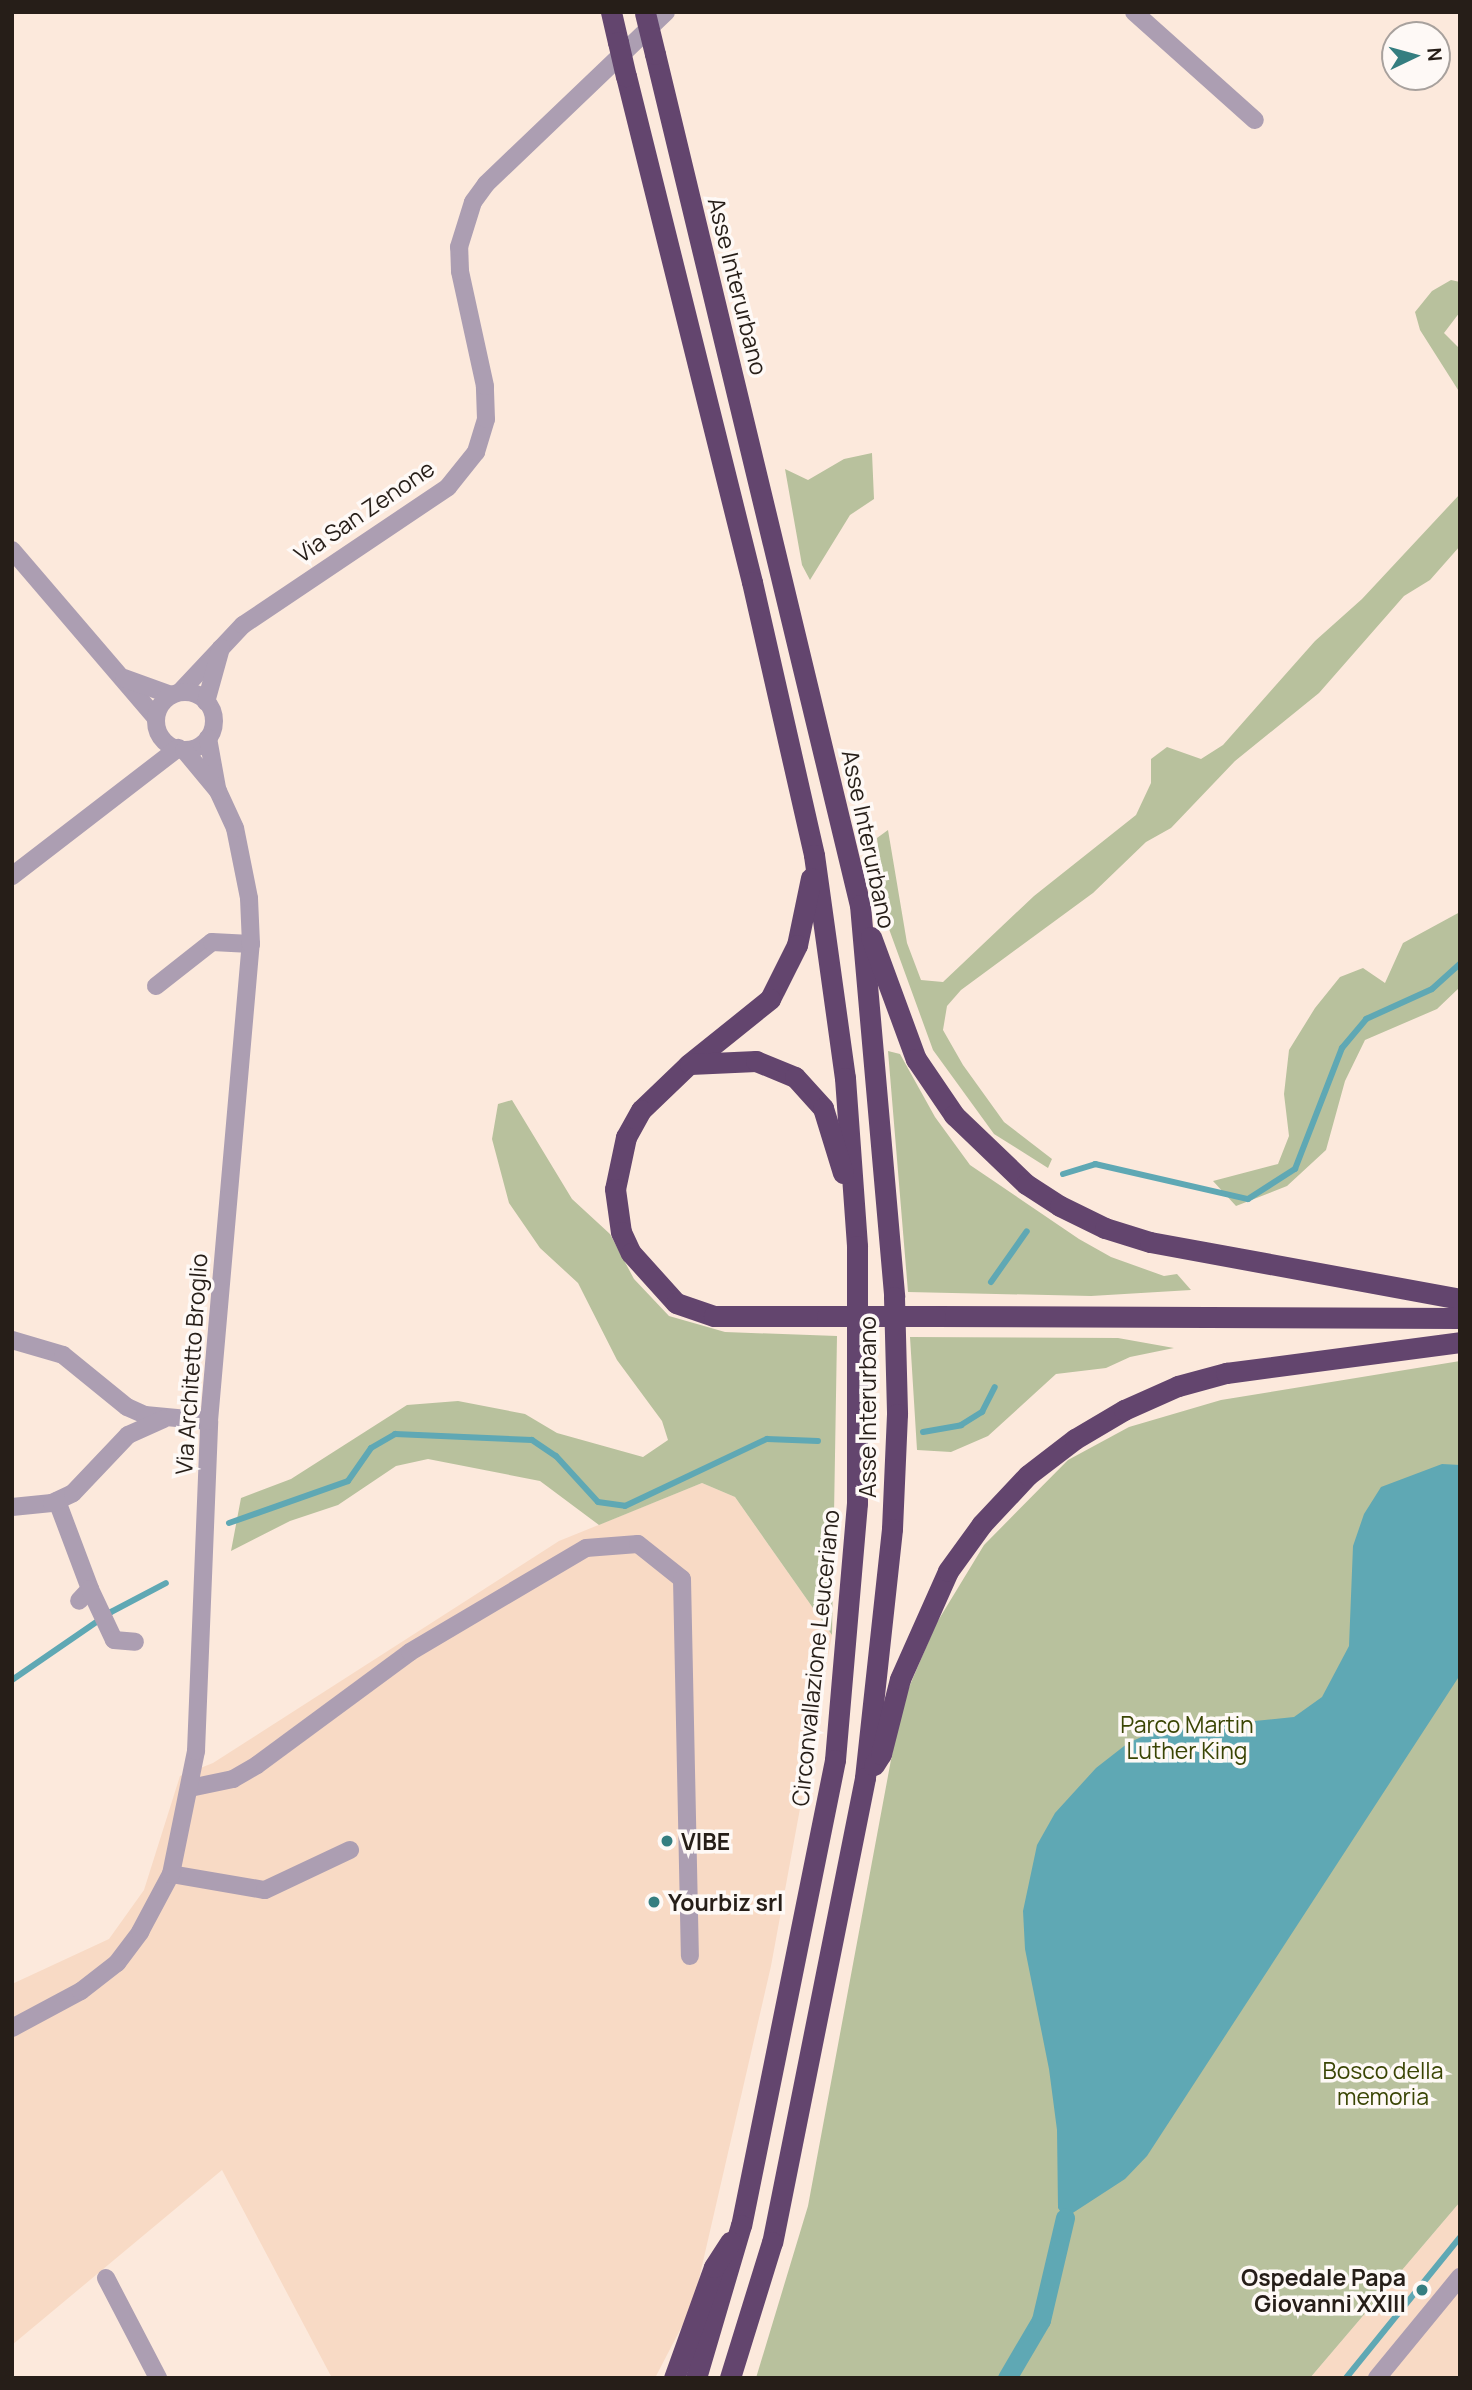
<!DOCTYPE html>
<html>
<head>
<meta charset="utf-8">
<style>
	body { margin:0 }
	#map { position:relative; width:1472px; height:2390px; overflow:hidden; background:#fce9dc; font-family:Manrope,sans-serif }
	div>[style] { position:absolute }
	.built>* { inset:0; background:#f8dac5 }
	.green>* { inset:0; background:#b8c19d }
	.water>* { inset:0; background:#5fa8b4 }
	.stream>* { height:6px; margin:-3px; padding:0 3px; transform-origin:3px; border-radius:3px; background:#5fa8b4 }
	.canal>* { height:19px; margin:-9.5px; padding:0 9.5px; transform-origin:9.5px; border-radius:9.5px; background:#5fa8b4 }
	.minor>* { height:18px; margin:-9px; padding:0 9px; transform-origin:9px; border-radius:9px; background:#ac9eb2 }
	.minor>.ring { margin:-9px; padding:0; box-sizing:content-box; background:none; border:18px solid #ac9eb2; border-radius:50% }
	.highway>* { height:21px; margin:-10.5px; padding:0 10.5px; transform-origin:10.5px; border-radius:10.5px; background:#63456e }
	.highway-bridge>* { height:21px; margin:-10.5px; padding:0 10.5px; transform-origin:10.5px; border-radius:10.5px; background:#63456e }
	.dots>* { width:19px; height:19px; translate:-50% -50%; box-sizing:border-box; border:4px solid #fef9f6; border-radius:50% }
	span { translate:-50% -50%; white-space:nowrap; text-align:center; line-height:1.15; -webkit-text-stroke:7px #fef9f6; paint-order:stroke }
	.street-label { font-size:23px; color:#261e18 }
	.park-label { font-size:23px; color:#3a4504 }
	.poi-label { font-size:23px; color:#261e18; font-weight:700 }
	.left { translate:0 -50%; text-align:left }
	.right { translate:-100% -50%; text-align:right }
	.frame { position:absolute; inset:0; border:14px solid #261e18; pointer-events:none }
	.north { position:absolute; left:1381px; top:21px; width:70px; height:70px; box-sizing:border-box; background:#fef9f6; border:2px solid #a8a19d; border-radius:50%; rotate:85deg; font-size:19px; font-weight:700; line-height:28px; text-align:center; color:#261e18 }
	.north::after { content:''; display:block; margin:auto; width:24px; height:32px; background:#357e80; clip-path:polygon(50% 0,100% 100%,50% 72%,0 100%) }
</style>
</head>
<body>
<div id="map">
	<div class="built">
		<i style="clip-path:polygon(702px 1483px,735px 1497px,832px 1635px,771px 1966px,693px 2305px,655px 2378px,332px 2378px,222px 2170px,12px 2345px,12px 1984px,109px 1939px,144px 1890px,180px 1776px,213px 1763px,559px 1541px)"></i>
		<i style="clip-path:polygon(1460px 2202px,1460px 2378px,1310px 2378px)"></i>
	</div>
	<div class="green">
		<i style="clip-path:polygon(1451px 280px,1460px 282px,1460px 312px,1444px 333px,1460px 349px,1460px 393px,1420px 330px,1415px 312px,1432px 291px)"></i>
		<i style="clip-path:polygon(872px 453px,874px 499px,850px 515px,810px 580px,802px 565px,785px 469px,808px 480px,844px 459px)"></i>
		<i style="clip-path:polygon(1460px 494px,1460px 546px,1430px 580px,1404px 596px,1319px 693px,1235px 761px,1171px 828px,1146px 842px,1093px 893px,961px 990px,947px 1006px,943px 1030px,963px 1065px,1004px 1122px,1052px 1159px,1048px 1168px,994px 1134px,933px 1050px,885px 918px,877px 838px,888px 830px,907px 943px,921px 980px,943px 982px,1034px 896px,1136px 815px,1151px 783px,1151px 759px,1167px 747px,1201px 759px,1223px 745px,1315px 641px,1362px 599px)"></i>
		<i style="clip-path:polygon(1460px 912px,1460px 987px,1437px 1009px,1365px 1040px,1345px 1081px,1326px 1150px,1287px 1186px,1236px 1206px,1213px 1181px,1278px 1164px,1289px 1136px,1284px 1094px,1289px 1050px,1315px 1008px,1340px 977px,1363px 968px,1385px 983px,1403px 943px)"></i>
		<i style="clip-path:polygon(888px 1051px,900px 1054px,935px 1117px,970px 1165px,1079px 1239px,1111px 1257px,1164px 1276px,1177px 1274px,1191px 1290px,1091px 1296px,908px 1292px)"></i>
		<i style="clip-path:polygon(512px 1100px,572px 1199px,610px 1234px,634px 1279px,669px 1316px,725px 1332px,837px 1336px,832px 1635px,735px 1497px,702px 1483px,599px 1525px,540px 1481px,428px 1459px,396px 1466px,338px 1505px,290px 1521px,231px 1551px,241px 1498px,291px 1479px,407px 1405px,458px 1401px,525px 1414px,557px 1433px,643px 1457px,668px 1440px,662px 1421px,617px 1360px,578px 1283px,540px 1248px,509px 1203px,492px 1139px,498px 1104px)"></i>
		<i style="clip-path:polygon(910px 1337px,1118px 1338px,1174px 1348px,1130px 1357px,1106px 1368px,1056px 1374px,988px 1436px,951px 1452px,917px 1450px)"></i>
		<i style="clip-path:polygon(1460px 1361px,1460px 2202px,1310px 2378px,756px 2378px,808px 2206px,901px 1706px,936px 1624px,984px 1545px,1068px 1460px,1129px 1427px,1221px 1400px)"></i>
	</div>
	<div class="water">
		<i style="clip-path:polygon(1442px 1464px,1460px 1465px,1460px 1675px,1147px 2156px,1125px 2179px,1065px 2218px,1058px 2208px,1057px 2130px,1049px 2069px,1025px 1949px,1023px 1911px,1037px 1845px,1055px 1813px,1096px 1768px,1128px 1743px,1155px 1731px,1294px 1717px,1322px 1697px,1349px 1646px,1353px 1546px,1364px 1514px,1381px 1487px)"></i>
	</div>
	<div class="stream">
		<i style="left:1063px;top:1174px;width:34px;rotate:-17deg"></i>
		<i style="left:1095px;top:1164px;width:157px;rotate:12.9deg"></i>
		<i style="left:1248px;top:1199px;width:56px;rotate:-32.6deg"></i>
		<i style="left:1295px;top:1169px;width:130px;rotate:-68.8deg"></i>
		<i style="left:1342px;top:1048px;width:38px;rotate:-50deg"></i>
		<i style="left:1366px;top:1019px;width:72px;rotate:-24.4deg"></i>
		<i style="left:1432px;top:989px;width:38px;rotate:-42deg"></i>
		<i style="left:991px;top:1282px;width:62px;rotate:-54.8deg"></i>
		<i style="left:923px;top:1432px;width:39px;rotate:-10deg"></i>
		<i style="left:961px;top:1425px;width:25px;rotate:-32deg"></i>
		<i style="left:982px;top:1412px;width:28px;rotate:-63deg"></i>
		<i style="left:229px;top:1523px;width:126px;rotate:-19.4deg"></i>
		<i style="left:348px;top:1481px;width:40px;rotate:-55.1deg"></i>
		<i style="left:371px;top:1448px;width:28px;rotate:-30deg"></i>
		<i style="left:395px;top:1434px;width:137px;rotate:2.5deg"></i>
		<i style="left:532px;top:1440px;width:29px;rotate:34deg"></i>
		<i style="left:556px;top:1456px;width:62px;rotate:47.6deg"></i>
		<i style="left:598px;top:1502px;width:27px;rotate:8deg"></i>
		<i style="left:625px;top:1506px;width:157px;rotate:-25.3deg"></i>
		<i style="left:767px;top:1439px;width:51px;rotate:2.2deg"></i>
		<i style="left:12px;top:1680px;width:120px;rotate:-34.5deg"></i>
		<i style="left:111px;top:1612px;width:62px;rotate:-27.8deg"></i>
		<i style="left:1346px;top:2378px;width:181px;rotate:-51deg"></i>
	</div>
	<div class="canal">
		<i style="left:1007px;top:2378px;width:67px;rotate:-59.6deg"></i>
		<i style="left:1041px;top:2320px;width:105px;rotate:-76.8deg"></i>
	</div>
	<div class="minor">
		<i style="left:1134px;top:12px;width:162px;rotate:41.8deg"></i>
		<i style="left:12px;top:550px;width:221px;rotate:49.4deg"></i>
		<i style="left:124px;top:678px;width:50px;rotate:19.9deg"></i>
		<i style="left:180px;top:692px;width:92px;rotate:-46.8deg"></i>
		<i style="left:243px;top:625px;width:247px;rotate:-33.9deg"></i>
		<i style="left:448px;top:487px;width:45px;rotate:-51.3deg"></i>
		<i style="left:476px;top:452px;width:34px;rotate:-73deg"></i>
		<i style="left:486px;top:419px;width:33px;rotate:-92deg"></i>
		<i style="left:485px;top:386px;width:118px;rotate:-102.3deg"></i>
		<i style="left:460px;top:271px;width:24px;rotate:-92deg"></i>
		<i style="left:459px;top:247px;width:47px;rotate:-72.7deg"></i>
		<i style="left:473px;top:202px;width:22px;rotate:-54deg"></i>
		<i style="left:486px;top:184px;width:249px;rotate:-43.7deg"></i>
		<i class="ring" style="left:156px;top:692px;width:40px;height:40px"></i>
		<i style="left:206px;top:702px;width:56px;rotate:-74.5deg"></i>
		<i style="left:208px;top:738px;width:51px;rotate:79.8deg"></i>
		<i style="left:12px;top:876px;width:210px;rotate:-37.6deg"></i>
		<i style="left:156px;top:986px;width:71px;rotate:-38.2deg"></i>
		<i style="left:212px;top:942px;width:39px;rotate:3deg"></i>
		<i style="left:12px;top:1340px;width:53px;rotate:16.4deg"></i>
		<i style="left:63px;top:1355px;width:82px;rotate:39.1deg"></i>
		<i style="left:127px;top:1407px;width:20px;rotate:24deg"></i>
		<i style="left:145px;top:1415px;width:64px;rotate:5.4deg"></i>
		<i style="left:57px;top:1501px;width:94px;rotate:69.4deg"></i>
		<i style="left:90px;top:1589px;width:16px;rotate:133deg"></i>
		<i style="left:12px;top:1507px;width:40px;rotate:-5.7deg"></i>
		<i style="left:52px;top:1503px;width:23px;rotate:-25deg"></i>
		<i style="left:73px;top:1493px;width:80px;rotate:-46.5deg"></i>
		<i style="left:128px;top:1435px;width:39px;rotate:-24deg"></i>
		<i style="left:90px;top:1589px;width:56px;rotate:64.8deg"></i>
		<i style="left:114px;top:1640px;width:21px;rotate:5deg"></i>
		<i style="left:190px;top:1788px;width:44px;rotate:-11.8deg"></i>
		<i style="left:233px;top:1779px;width:28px;rotate:-30deg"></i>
		<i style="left:257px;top:1765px;width:190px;rotate:-36.4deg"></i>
		<i style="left:410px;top:1652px;width:204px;rotate:-30.6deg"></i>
		<i style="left:586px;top:1548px;width:52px;rotate:-4.4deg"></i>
		<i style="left:638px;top:1544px;width:56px;rotate:38.5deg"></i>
		<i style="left:682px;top:1579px;width:377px;rotate:88.8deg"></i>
		<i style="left:171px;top:1874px;width:95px;rotate:9.7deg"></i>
		<i style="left:265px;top:1890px;width:94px;rotate:-25.2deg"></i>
		<i style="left:12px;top:2028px;width:78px;rotate:-28.2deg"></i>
		<i style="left:81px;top:1991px;width:46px;rotate:-37.9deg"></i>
		<i style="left:117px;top:1963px;width:39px;rotate:-53deg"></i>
		<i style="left:140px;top:1932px;width:66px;rotate:-61.9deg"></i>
		<i style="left:171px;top:1874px;width:126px;rotate:-78.5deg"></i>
		<i style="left:196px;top:1751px;width:330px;rotate:-87.7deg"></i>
		<i style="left:209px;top:1421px;width:479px;rotate:-85deg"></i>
		<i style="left:251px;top:944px;width:46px;rotate:-92.5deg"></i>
		<i style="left:249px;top:898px;width:71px;rotate:-101.3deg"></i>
		<i style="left:235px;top:828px;width:41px;rotate:-114.7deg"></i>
		<i style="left:218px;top:791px;width:53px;rotate:-129.7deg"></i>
		<i style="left:106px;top:2278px;width:113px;rotate:62.5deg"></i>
		<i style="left:1377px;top:2378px;width:131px;rotate:-50.6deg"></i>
	</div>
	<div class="highway">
		<i style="left:611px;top:12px;width:31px;rotate:77deg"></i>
		<i style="left:655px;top:54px;width:875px;rotate:76.46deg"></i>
		<i style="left:860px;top:905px;width:393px;rotate:85deg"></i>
		<i style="left:894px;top:1297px;width:117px;rotate:88.5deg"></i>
		<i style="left:897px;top:1414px;width:115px;rotate:92.5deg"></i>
		<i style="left:892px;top:1529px;width:250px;rotate:96.2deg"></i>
		<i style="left:865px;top:1778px;width:473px;rotate:101.3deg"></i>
		<i style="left:772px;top:2242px;width:142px;rotate:107.2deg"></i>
		<i style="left:626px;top:76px;width:521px;rotate:76.02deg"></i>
		<i style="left:752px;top:582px;width:280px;rotate:77.2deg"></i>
		<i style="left:814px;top:855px;width:225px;rotate:82.1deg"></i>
		<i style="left:845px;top:1078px;width:168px;rotate:85.9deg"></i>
		<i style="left:857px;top:1246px;width:257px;rotate:90deg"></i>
		<i style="left:857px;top:1503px;width:258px;rotate:94.9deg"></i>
		<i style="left:835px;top:1760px;width:474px;rotate:101.4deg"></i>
		<i style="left:741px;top:2225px;width:159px;rotate:106.4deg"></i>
		<i style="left:811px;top:878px;width:68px;rotate:101.8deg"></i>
		<i style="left:797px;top:945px;width:60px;rotate:116.6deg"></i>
		<i style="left:770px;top:999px;width:105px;rotate:141.2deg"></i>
		<i style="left:688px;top:1065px;width:65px;rotate:136.2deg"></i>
		<i style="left:641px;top:1110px;width:31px;rotate:119deg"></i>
		<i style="left:626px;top:1137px;width:53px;rotate:101.9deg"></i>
		<i style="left:615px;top:1189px;width:43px;rotate:82.1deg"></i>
		<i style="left:621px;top:1232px;width:23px;rotate:65deg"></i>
		<i style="left:631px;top:1253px;width:67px;rotate:48deg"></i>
		<i style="left:676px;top:1303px;width:40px;rotate:18.9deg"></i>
		<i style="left:714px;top:1316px;width:113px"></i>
		<i style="left:871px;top:937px;width:130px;rotate:69.8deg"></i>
		<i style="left:916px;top:1059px;width:68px;rotate:55.8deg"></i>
		<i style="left:954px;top:1115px;width:100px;rotate:43.8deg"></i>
		<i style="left:1026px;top:1184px;width:40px;rotate:32.9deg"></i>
		<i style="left:1060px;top:1206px;width:50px;rotate:26.1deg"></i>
		<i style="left:1105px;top:1228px;width:47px;rotate:17.3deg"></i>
		<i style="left:1150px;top:1242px;width:315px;rotate:10.4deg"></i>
		<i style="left:690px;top:1064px;width:66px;rotate:-2.6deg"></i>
		<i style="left:756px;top:1061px;width:42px;rotate:22.3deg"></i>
		<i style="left:795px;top:1077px;width:42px;rotate:47.9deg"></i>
		<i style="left:823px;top:1108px;width:68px;rotate:72.9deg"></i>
		<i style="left:935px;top:1316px;width:525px;rotate:0.22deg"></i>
		<i style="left:874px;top:1765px;width:13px;rotate:-58deg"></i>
		<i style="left:881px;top:1754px;width:77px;rotate:-75.8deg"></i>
		<i style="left:900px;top:1679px;width:118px;rotate:-66deg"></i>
		<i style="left:948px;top:1571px;width:58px;rotate:-54.1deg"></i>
		<i style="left:982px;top:1524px;width:67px;rotate:-46.8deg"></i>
		<i style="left:1028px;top:1475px;width:59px;rotate:-37.5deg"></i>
		<i style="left:1075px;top:1439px;width:57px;rotate:-30.6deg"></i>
		<i style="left:1124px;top:1410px;width:59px;rotate:-24deg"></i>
		<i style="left:1178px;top:1386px;width:50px;rotate:-15.2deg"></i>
		<i style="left:1226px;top:1373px;width:236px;rotate:-7.5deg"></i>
		<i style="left:674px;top:2378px;width:118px;rotate:-70.2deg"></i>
		<i style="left:714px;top:2267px;width:30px;rotate:-57deg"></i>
	</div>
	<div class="highway-bridge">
		<i style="left:645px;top:13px;width:42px;rotate:76.3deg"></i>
		<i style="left:618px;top:42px;width:35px;rotate:77deg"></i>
		<i style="left:827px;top:1316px;width:108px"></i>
	</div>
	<div class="dots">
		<i style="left:667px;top:1841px;background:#357e80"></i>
		<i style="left:654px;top:1902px;background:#357e80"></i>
		<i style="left:1422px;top:2290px;background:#357e80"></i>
	</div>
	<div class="street-label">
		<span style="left:738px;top:286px;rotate:76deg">Asse Interurbano</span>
		<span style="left:364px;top:511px;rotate:-34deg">Via San Zenone</span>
		<span style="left:869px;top:839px;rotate:78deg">Asse Interurbano</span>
		<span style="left:191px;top:1364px;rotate:-86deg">Via Architetto Broglio</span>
		<span style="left:867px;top:1407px;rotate:-90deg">Asse Interurbano</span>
		<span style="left:815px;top:1658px;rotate:-84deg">Circonvallazione Leuceriano</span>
	</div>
	<div class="park-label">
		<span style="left:1187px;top:1737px">Parco Martin<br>Luther King</span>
		<span style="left:1383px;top:2083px">Bosco della<br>memoria</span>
	</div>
	<div class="poi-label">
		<span class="left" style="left:681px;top:1841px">VIBE</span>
		<span class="left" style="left:668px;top:1902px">Yourbiz srl</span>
		<span class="right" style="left:1406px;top:2290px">Ospedale Papa<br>Giovanni XXIII</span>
	</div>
	<div class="frame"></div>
	<div class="north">N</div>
</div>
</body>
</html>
